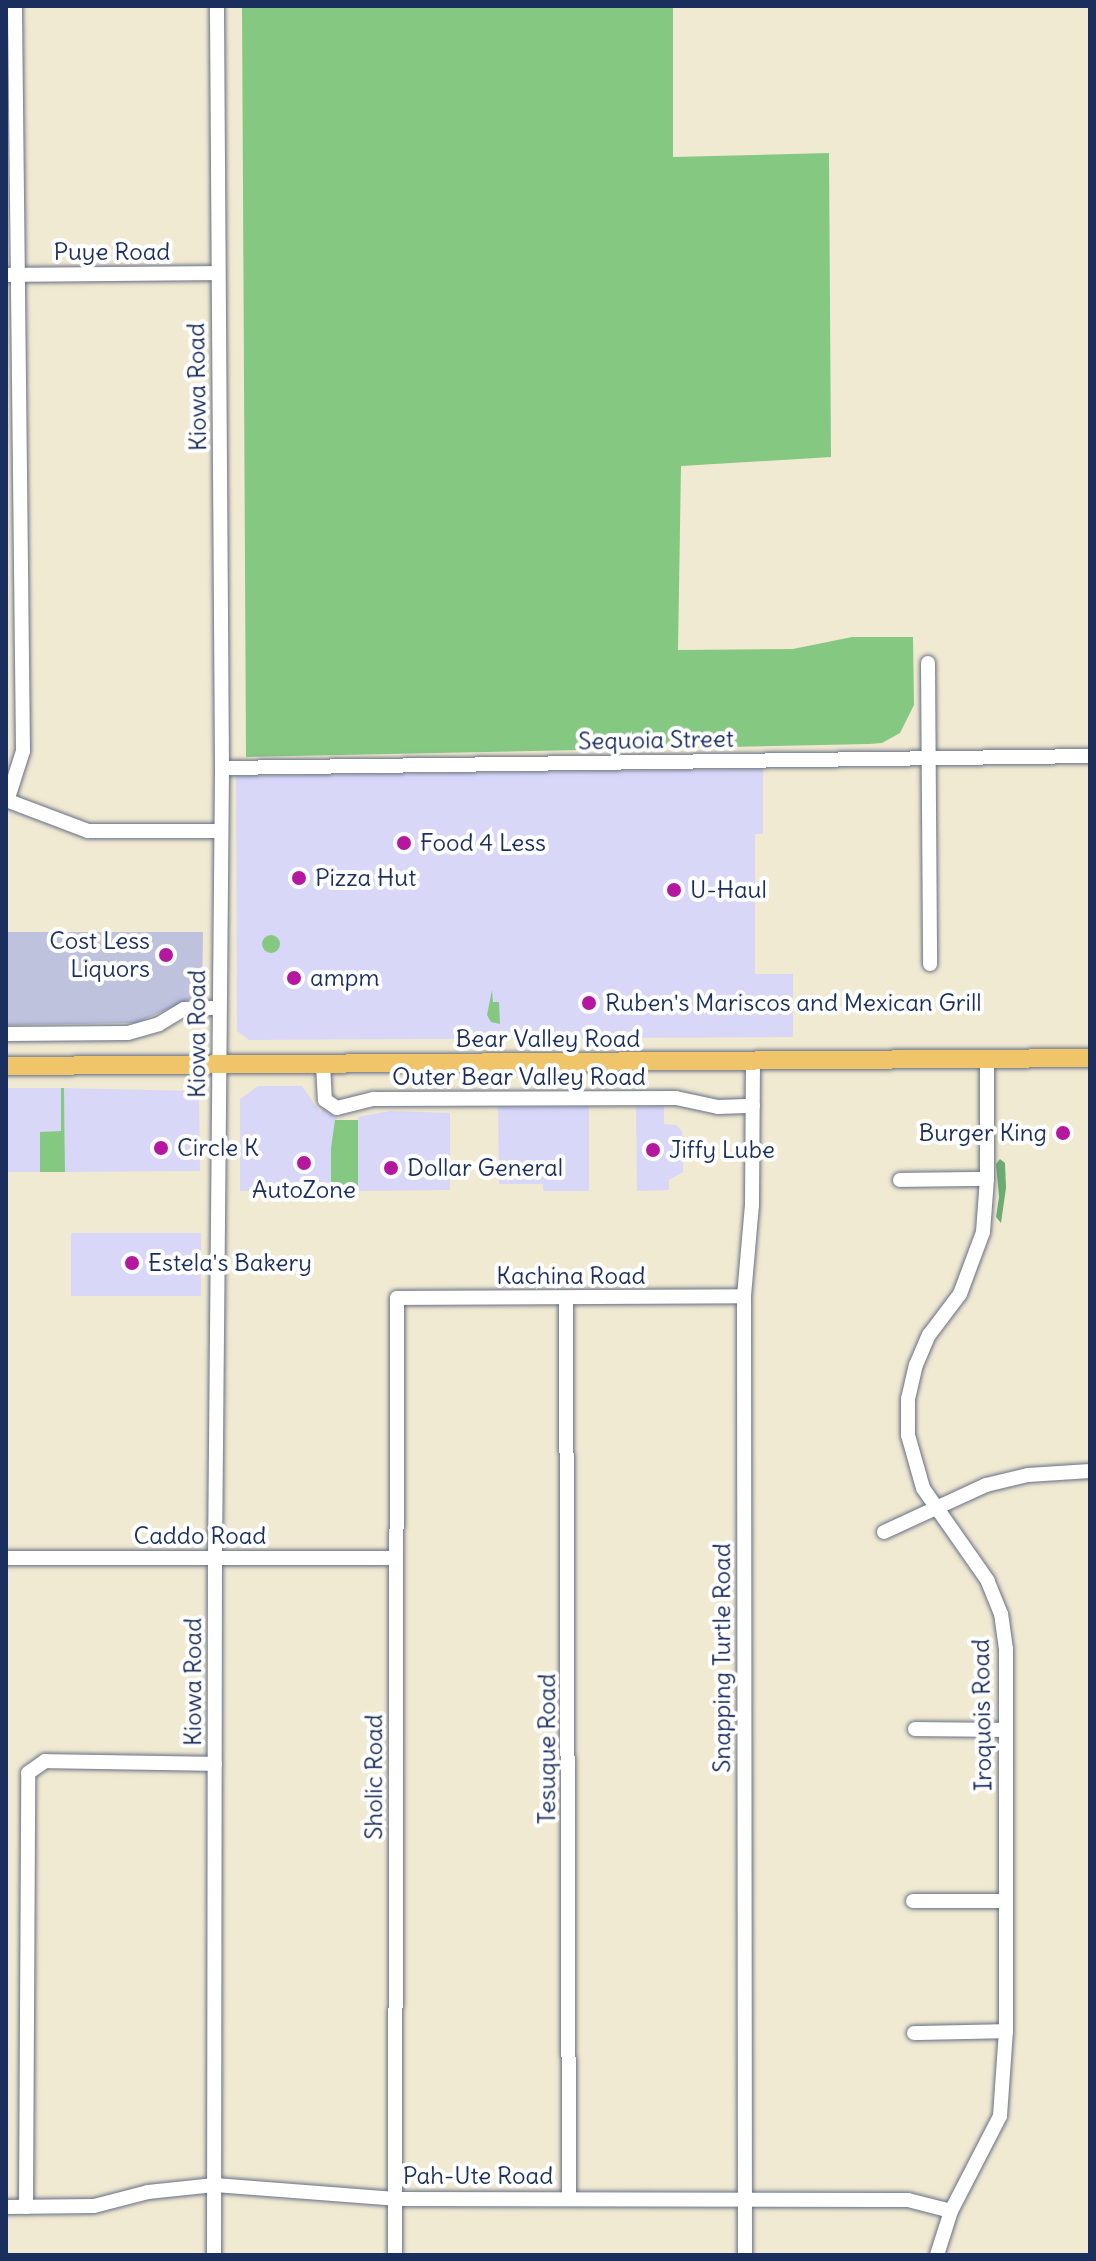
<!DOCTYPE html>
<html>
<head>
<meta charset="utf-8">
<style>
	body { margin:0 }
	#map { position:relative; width:1096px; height:2261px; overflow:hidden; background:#f1ead2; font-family:Delius,sans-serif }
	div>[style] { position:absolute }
	.built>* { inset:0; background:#d8d7f8; transform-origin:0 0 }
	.industrial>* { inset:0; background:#bfc2dd }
	.green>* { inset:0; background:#85c882 }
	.round { border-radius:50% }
	.forest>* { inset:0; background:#6cac70 }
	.roads { filter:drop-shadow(0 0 2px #667087) drop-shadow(0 0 2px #667087) }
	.minor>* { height:14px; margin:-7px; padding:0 7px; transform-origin:7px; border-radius:7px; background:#fff }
	.major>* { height:18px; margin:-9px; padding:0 9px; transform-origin:9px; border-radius:9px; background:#f0c469 }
	.dots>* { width:22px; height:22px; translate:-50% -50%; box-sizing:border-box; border:4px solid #fff; border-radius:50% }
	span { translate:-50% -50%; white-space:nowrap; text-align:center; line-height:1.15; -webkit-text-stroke:8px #fff; paint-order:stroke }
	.street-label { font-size:24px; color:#1b2f5e }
	.poi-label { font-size:24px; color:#1b2f5e }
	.left { translate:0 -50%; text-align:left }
	.right { translate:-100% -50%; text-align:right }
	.frame { position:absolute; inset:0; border:8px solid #1b2f5e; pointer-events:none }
</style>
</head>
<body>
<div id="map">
	<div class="built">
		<i style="clip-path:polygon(763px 769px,763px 834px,755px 834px,755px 974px,793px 974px,793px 1037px,249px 1040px,237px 1031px,236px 776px)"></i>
		<i style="clip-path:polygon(258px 1086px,302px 1086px,320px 1112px,323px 1109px,337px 1117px,331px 1149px,331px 1191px,240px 1191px,240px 1099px)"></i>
		<i style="clip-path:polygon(6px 1088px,61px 1088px,61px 1132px,40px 1132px,40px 1172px,6px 1172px)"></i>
		<i style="clip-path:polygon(64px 1088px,196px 1091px,199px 1096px,200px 1171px,65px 1172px)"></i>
		<i style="clip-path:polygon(589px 1106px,589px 1191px,543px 1191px,543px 1184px,499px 1184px,498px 1107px)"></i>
		<i style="clip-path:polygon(664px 1106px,664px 1124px,676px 1125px,682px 1131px,683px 1172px,669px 1180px,669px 1190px,637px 1191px,636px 1107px)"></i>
		<i style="clip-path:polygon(390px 1111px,450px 1113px,450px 1190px,358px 1191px,358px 1117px)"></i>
		<i style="left:71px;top:1233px;width:130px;height:63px"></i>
	</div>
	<div class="industrial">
		<i style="clip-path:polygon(6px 932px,203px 932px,202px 994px,136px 1023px,6px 1025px)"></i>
	</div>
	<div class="green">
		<i style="clip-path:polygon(242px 6px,673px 6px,673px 157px,829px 153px,831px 457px,681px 466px,678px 650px,793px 649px,852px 637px,913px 637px,914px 705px,900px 733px,882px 743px,869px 744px,246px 757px)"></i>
		<i class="round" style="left:262px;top:935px;width:18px;height:18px"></i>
		<i style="clip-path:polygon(492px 990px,493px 1002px,499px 1002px,500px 1024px,491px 1022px,487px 1015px)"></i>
		<i style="clip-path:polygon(61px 1088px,64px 1088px,65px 1172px,40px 1172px,40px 1132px,61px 1131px)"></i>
		<i style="clip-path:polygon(335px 1120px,358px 1120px,358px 1191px,331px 1191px,331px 1148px)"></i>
	</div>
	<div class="forest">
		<i style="clip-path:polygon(1000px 1159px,1005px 1163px,1006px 1188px,1001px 1223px,996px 1217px,999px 1197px,996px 1164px)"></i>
	</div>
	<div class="roads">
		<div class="minor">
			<i style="left:6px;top:275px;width:211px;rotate:-0.5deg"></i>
			<i style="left:928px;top:663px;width:301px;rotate:89.6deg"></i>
			<i style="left:222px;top:768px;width:868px;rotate:-0.79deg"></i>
			<i style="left:8px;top:798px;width:49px;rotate:-72.3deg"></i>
			<i style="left:23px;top:751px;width:745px;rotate:-90.62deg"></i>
			<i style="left:6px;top:800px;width:88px;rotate:20.7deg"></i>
			<i style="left:88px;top:831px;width:133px"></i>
			<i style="left:6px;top:1034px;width:122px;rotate:-0.5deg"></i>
			<i style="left:128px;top:1033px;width:32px;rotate:-16deg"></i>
			<i style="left:159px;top:1024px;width:29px;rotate:-31deg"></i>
			<i style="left:184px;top:1009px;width:35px;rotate:-2deg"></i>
			<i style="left:323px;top:1064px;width:36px;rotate:87deg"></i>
			<i style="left:325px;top:1100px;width:14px;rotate:34deg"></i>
			<i style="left:337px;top:1108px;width:38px;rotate:-14deg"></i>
			<i style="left:374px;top:1099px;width:302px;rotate:-0.2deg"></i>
			<i style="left:676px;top:1098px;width:43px;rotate:12.1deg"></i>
			<i style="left:718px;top:1107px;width:35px;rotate:-2deg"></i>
			<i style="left:900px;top:1180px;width:87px;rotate:-0.7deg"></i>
			<i style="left:566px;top:1298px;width:901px;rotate:89.81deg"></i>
			<i style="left:884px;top:1532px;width:112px;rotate:-24.7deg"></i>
			<i style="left:986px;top:1485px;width:43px;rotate:-13.4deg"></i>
			<i style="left:1028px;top:1475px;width:62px;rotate:-3.7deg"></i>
			<i style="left:6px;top:1558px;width:389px"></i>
			<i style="left:915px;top:1729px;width:91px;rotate:0.6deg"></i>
			<i style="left:913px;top:1901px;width:93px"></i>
			<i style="left:914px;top:2033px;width:92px;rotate:-1.2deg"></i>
			<i style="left:6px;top:2207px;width:88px;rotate:-0.7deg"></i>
			<i style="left:94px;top:2206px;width:56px;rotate:-14.5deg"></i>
			<i style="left:148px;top:2192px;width:67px;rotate:-6deg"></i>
			<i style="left:215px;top:2185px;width:181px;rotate:4.4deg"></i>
			<i style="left:395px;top:2199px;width:513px;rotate:0.11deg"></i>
			<i style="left:908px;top:2200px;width:44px;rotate:14.3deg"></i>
			<i style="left:26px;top:2207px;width:434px;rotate:-89.7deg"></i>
			<i style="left:28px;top:1773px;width:21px;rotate:-35deg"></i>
			<i style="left:45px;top:1761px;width:170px;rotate:1deg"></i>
			<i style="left:214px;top:2255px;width:698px;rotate:-89.92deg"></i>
			<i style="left:215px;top:1557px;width:789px;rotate:-89.49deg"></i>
			<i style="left:222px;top:768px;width:762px;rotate:-90.38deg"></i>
			<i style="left:395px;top:2255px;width:957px;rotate:-89.88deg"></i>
			<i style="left:397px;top:1298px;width:347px;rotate:-0.3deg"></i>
			<i style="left:745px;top:2255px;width:959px;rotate:-90.06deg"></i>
			<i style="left:744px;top:1296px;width:91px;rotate:-85deg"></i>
			<i style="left:752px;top:1205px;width:144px;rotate:-89.6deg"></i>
			<i style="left:937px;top:2255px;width:46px;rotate:-72.3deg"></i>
			<i style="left:951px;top:2211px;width:107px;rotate:-62.7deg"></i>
			<i style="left:1000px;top:2116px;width:85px;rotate:-86deg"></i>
			<i style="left:1006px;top:2031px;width:382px;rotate:-90deg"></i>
			<i style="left:1006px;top:1649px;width:35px;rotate:-98deg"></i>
			<i style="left:1001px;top:1614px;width:35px;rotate:-112deg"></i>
			<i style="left:988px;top:1581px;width:113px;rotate:-125deg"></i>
			<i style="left:923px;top:1488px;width:55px;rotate:-105.8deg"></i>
			<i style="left:908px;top:1435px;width:36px;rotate:-90deg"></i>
			<i style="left:908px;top:1399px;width:35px;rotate:-77deg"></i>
			<i style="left:916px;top:1365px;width:33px;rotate:-67deg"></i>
			<i style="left:929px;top:1335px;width:51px;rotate:-52.9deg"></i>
			<i style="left:960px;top:1294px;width:66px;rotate:-69.6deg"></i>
			<i style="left:983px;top:1232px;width:53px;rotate:-85.7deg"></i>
			<i style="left:987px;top:1179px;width:120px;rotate:-90deg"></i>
		</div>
		<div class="major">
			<i style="left:6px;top:1066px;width:1084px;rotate:-0.42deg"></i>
		</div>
	</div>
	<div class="dots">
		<i style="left:404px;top:843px;background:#b5179e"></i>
		<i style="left:299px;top:878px;background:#b5179e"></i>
		<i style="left:674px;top:890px;background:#b5179e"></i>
		<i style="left:166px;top:955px;background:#b5179e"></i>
		<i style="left:294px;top:978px;background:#b5179e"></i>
		<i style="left:589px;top:1003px;background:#b5179e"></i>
		<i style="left:1063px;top:1133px;background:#b5179e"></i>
		<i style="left:161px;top:1148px;background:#b5179e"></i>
		<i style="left:653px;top:1150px;background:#b5179e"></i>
		<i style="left:304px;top:1163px;background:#b5179e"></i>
		<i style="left:391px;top:1168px;background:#b5179e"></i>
		<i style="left:132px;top:1263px;background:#b5179e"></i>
	</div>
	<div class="street-label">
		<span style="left:112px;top:252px">Puye Road</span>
		<span style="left:197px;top:387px;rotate:-91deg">Kiowa Road</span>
		<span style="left:656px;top:740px;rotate:-1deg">Sequoia Street</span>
		<span style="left:197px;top:1034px;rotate:-90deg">Kiowa Road</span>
		<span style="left:548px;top:1039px">Bear Valley Road</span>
		<span style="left:519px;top:1077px">Outer Bear Valley Road</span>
		<span style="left:571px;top:1276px">Kachina Road</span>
		<span style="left:200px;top:1536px">Caddo Road</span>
		<span style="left:722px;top:1658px;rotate:-90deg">Snapping Turtle Road</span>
		<span style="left:193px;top:1682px;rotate:-90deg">Kiowa Road</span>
		<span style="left:982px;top:1715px;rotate:-91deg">Iroquois Road</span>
		<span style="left:547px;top:1749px;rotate:-90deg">Tesuque Road</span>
		<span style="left:374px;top:1777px;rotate:-90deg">Sholic Road</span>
		<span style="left:478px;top:2176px">Pah-Ute Road</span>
	</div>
	<div class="poi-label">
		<span class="left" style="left:420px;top:843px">Food 4 Less</span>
		<span class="left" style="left:315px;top:878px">Pizza Hut</span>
		<span class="left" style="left:690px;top:890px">U-Haul</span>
		<span class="right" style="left:150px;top:955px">Cost Less<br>Liquors</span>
		<span class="left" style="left:310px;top:978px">ampm</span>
		<span class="left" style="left:605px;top:1003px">Ruben's Mariscos and Mexican Grill</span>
		<span class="right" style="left:1047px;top:1133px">Burger King</span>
		<span class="left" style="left:177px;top:1148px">Circle K</span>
		<span class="left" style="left:669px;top:1150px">Jiffy Lube</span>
		<span class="left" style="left:407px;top:1168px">Dollar General</span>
		<span style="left:304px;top:1190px">AutoZone</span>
		<span class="left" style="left:148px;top:1263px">Estela's Bakery</span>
	</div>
	<div class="frame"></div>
</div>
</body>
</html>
